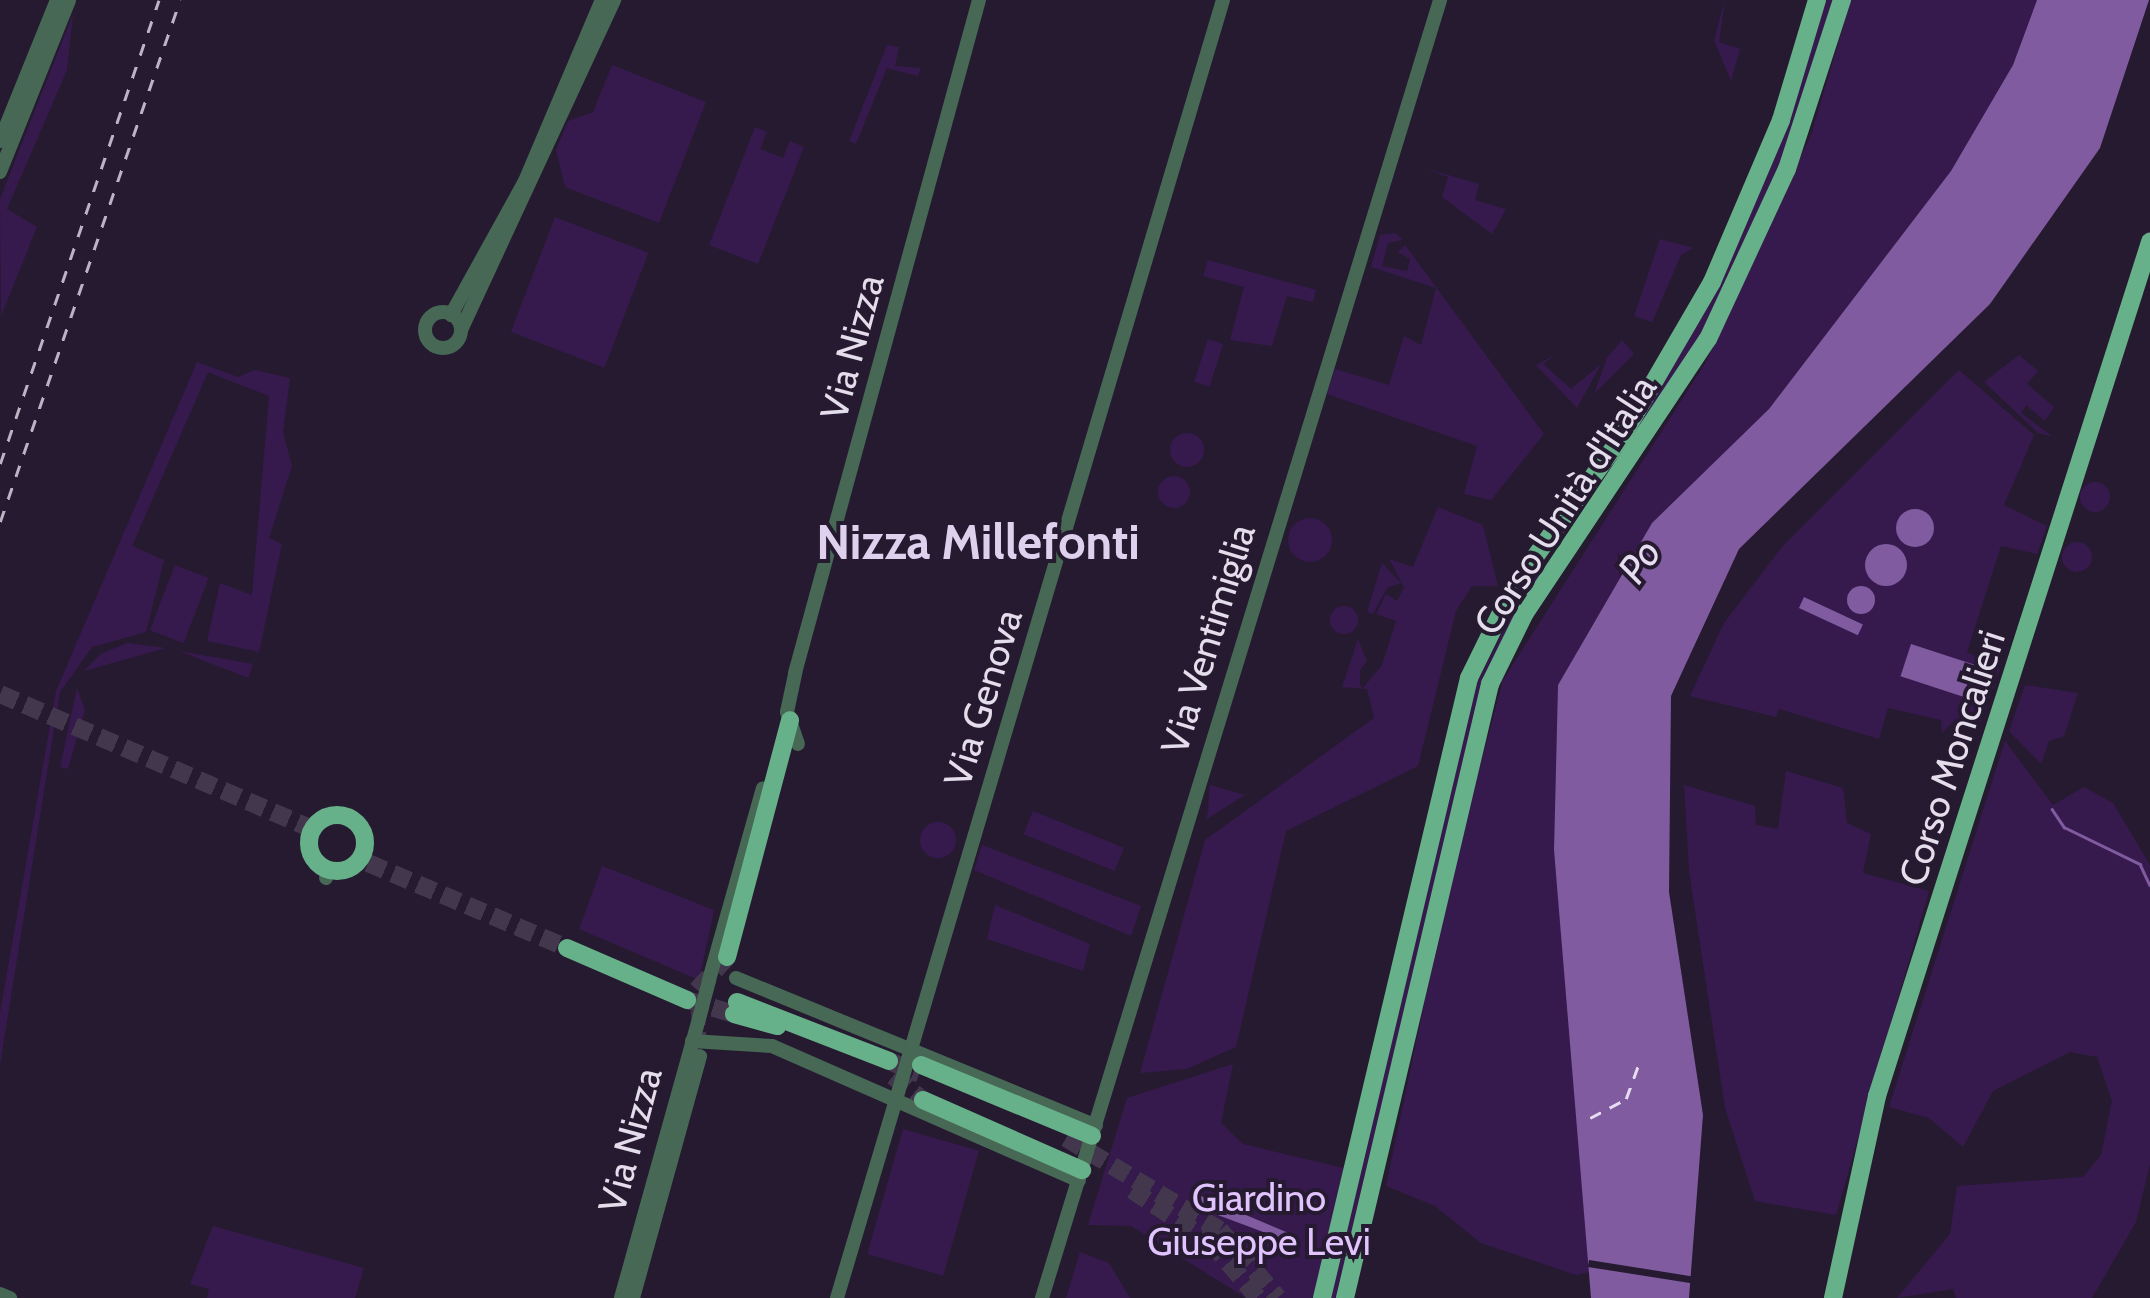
<!DOCTYPE html>
<html>
<head>
<meta charset="utf-8">
<style>
	body { margin:0 }
	#map { position:relative; width:2150px; height:1298px; overflow:hidden; background:#251a30; font-family:Cabin,sans-serif }
	div>[style] { position:absolute }
	.green>* { inset:0; background:#371a4d; transform-origin:0 0 }
	.round { border-radius:50% }
	.water>* { inset:0; background:#805ba0; transform-origin:0 0 }
	.pier>* { inset:0; background:#251a30; transform-origin:0 0 }
	.stream>* { height:2.5px; margin:-1.25px; padding:0 1.25px; transform-origin:1.25px; border-radius:1.25px; background:#805ba0 }
	.ferry>* { height:2.5px; margin-top:-1.25px; transform-origin:0; background:repeating-linear-gradient(90deg,#e7ddf1 0 12px,transparent 0 22px) }
	.minor-tunnel>* { height:14px; margin-top:-7px; transform-origin:0; background:repeating-linear-gradient(90deg,#42374c 0 14px,transparent 0 21px) }
	.major-tunnel>* { height:18px; margin-top:-9px; transform-origin:0; background:repeating-linear-gradient(90deg,#42374c 0 18px,transparent 0 27px) }
	.minor>* { height:14px; margin:-7px; padding:0 7px; transform-origin:7px; border-radius:7px; background:#466855 }
	.minor>.ring { margin:-7px; padding:0; box-sizing:content-box; background:none; border:14px solid #466855; border-radius:50% }
	.major>* { height:18px; margin:-9px; padding:0 9px; transform-origin:9px; border-radius:9px; background:#67b18a }
	.major>.ring { margin:-9px; padding:0; box-sizing:content-box; background:none; border:18px solid #67b18a; border-radius:50% }
	.rail>* { height:2.5px; margin-top:-1.25px; transform-origin:0; background:repeating-linear-gradient(90deg,#bcb4c4 0 12px,transparent 0 24px) }
	.minor-bridge>* { height:14px; margin:-7px; padding:0 7px; transform-origin:7px; border-radius:7px; background:#466855 }
	span { translate:-50% -50%; white-space:nowrap; text-align:center; line-height:1.15; -webkit-text-stroke:8px #251a30; paint-order:stroke }
	.street-label { font-size:38px; color:#e4ddeb }
	.park-label { font-size:38px; color:#e1c4fe }
	.water-label { font-size:40px; color:#e7ddf1; font-style:italic }
	.district-label { font-size:48px; color:#dfd1ee; font-weight:700 }
</style>
</head>
<body>
<div id="map">
	<div class="green">
		<i style="clip-path:polygon(1725px 0,1719px 42px,1740px 49px,1731px 81px,1714px 40px)"></i>
		<i style="clip-path:polygon(1824px 0,1835px 0,1798px 125px,1709px 325px,1625px 448px,1736px 248px)"></i>
		<i style="clip-path:polygon(1851px 0,2037px 0,2013px 65px,1951px 171px,1769px 409px,1652px 523px,1558px 685px,1554px 850px,1595px 1271px,1576px 1275px,1481px 1243px,1435px 1206px,1386px 1186px,1451px 876px,1503px 680px,1706px 362px,1811px 135px)"></i>
		<i style="clip-path:polygon(73px 14px,67px 70px,7px 209px,37px 227px,1px 316px,0 199px)"></i>
		<i style="clip-path:polygon(887px 45px,899px 47px,895px 66px,921px 68px,918px 76px,887px 68px,856px 144px,849px 141px)"></i>
		<i style="clip-path:polygon(612px 65px,706px 102px,659px 223px,565px 187px,556px 150px,568px 121px,593px 112px)"></i>
		<i style="clip-path:polygon(755px 127px,767px 132px,760px 149px,783px 158px,790px 141px,804px 147px,758px 264px,709px 245px)"></i>
		<i style="clip-path:polygon(1424px 168px,1479px 184px,1475px 200px,1506px 209px,1492px 234px,1442px 197px,1448px 177px)"></i>
		<i style="left:555px;top:217px;width:100px;height:123px;rotate:21deg"></i>
		<i style="clip-path:polygon(1396px 233px,1402px 240px,1388px 243px,1382px 266px,1407px 271px,1410px 259px,1398px 252px,1405px 245px,1544px 434px,1491px 500px,1464px 494px,1477px 446px,1327px 394px,1335px 369px,1389px 385px,1404px 336px,1421px 345px,1436px 288px,1371px 267px,1380px 235px)"></i>
		<i style="clip-path:polygon(1660px 239px,1693px 248px,1681px 255px,1652px 322px,1634px 316px)"></i>
		<i style="clip-path:polygon(1208px 260px,1316px 290px,1313px 302px,1287px 296px,1272px 346px,1230px 340px,1244px 287px,1203px 276px)"></i>
		<i style="left:1208px;top:339px;width:16px;height:45px;rotate:18deg"></i>
		<i style="clip-path:polygon(1622px 340px,1634px 354px,1594px 394px,1607px 358px)"></i>
		<i style="clip-path:polygon(1555px 355px,1543px 364px,1571px 389px,1601px 364px,1577px 408px,1536px 365px)"></i>
		<i style="clip-path:polygon(2019px 355px,2038px 371px,2027px 384px,2054px 407px,2045px 421px,2026px 405px,2021px 413px,2053px 437px,2038px 433px,1984px 382px)"></i>
		<i style="clip-path:polygon(197px 362px,238px 377px,255px 370px,290px 378px,283px 432px,292px 466px,269px 538px,282px 544px,259px 652px,207px 641px,220px 583px,252px 595px,269px 396px,208px 372px,132px 546px,164px 560px,146px 632px,92px 647px,60px 692px,0 1065px,0 1013px,56px 691px)"></i>
		<i style="clip-path:polygon(1959px 370px,2034px 435px,2004px 505px,2047px 526px,2037px 554px,2001px 546px,1967px 652px,2000px 669px,1980px 726px,1956px 719px,1942px 733px,1941px 720px,1888px 708px,1879px 739px,1779px 709px,1776px 717px,1690px 696px,1724px 623px,1782px 547px)"></i>
		<i class="round" style="left:1170px;top:433px;width:34px;height:34px"></i>
		<i class="round" style="left:1158px;top:476px;width:32px;height:32px"></i>
		<i class="round" style="left:2080px;top:482px;width:30px;height:30px"></i>
		<i style="clip-path:polygon(1438px 507px,1483px 525px,1498px 586px,1472px 586px,1456px 611px,1418px 766px,1286px 831px,1236px 1047px,1187px 1069px,1140px 1073px,1205px 840px,1374px 718px,1367px 689px,1342px 687px,1358px 639px,1367px 661px,1360px 670px,1360px 684px,1362px 689px,1382px 665px,1396px 621px,1376px 614px,1386px 594px,1397px 601px,1404px 587px,1389px 559px,1413px 567px)"></i>
		<i class="round" style="left:1288px;top:518px;width:44px;height:44px"></i>
		<i class="round" style="left:2062px;top:542px;width:30px;height:30px"></i>
		<i style="clip-path:polygon(1382px 563px,1401px 583px,1387px 588px,1373px 614px,1367px 612px)"></i>
		<i style="left:175px;top:565px;width:36px;height:70px;rotate:21deg"></i>
		<i style="clip-path:polygon(1531px 575px,1545px 576px,1513px 625px,1340px 1298px,1327px 1298px,1460px 718px)"></i>
		<i class="round" style="left:1330px;top:606px;width:28px;height:28px"></i>
		<i style="clip-path:polygon(127px 643px,166px 648px,84px 671px,101px 654px)"></i>
		<i style="clip-path:polygon(179px 651px,253px 664px,248px 678px)"></i>
		<i style="clip-path:polygon(2025px 685px,2078px 693px,2064px 736px,2049px 741px,2041px 764px,2009px 731px)"></i>
		<i style="clip-path:polygon(77px 688px,85px 710px,68px 769px,60px 767px)"></i>
		<i style="clip-path:polygon(2005px 741px,2053px 805px,2084px 787px,2113px 803px,2150px 865px,2150px 1164px,2136px 1222px,2092px 1298px,1956px 1298px,1953px 1289px,1897px 1298px,1950px 1234px,1957px 1186px,2083px 1177px,2101px 1155px,2112px 1101px,2097px 1057px,2070px 1052px,1993px 1091px,1963px 1147px,1929px 1118px,1889px 1107px)"></i>
		<i style="clip-path:polygon(1786px 771px,1843px 788px,1847px 823px,1871px 834px,1863px 873px,1929px 891px,1836px 1215px,1755px 1201px,1725px 1108px,1689px 871px,1684px 785px,1755px 806px,1756px 825px,1778px 829px)"></i>
		<i style="clip-path:polygon(1210px 785px,1245px 795px,1207px 819px)"></i>
		<i style="left:1033px;top:811px;width:98px;height:25px;rotate:22deg"></i>
		<i class="round" style="left:920px;top:822px;width:36px;height:36px"></i>
		<i style="clip-path:polygon(982px 845px,1141px 906px,1131px 936px,974px 870px)"></i>
		<i style="clip-path:polygon(602px 866px,714px 910px,699px 980px,579px 929px)"></i>
		<i style="clip-path:polygon(995px 905px,1090px 944px,1083px 971px,987px 939px)"></i>
		<i style="clip-path:polygon(1233px 1064px,1221px 1123px,1243px 1144px,1344px 1168px,1315px 1298px,1246px 1298px,1131px 1226px,1088px 1225px,1127px 1098px)"></i>
		<i style="left:903px;top:1129px;width:79px;height:130px;rotate:16deg"></i>
		<i style="clip-path:polygon(213px 1226px,364px 1268px,355px 1298px,207px 1298px,209px 1289px,190px 1284px)"></i>
		<i style="clip-path:polygon(1080px 1252px,1109px 1263px,1130px 1298px,1066px 1298px)"></i>
	</div>
	<div class="water">
		<i style="clip-path:polygon(2037px 0,2149px 0,2100px 148px,1990px 304px,1739px 549px,1671px 696px,1669px 892px,1703px 1115px,1689px 1298px,1591px 1298px,1554px 850px,1558px 685px,1652px 523px,1769px 409px,1951px 171px,2013px 65px)"></i>
		<i class="round" style="left:1896px;top:509px;width:38px;height:38px"></i>
		<i class="round" style="left:1865px;top:544px;width:42px;height:42px"></i>
		<i class="round" style="left:1847px;top:586px;width:28px;height:28px"></i>
		<i style="left:1804px;top:597px;width:65px;height:12px;rotate:25deg"></i>
		<i style="left:1911px;top:644px;width:66px;height:34px;rotate:18deg"></i>
		<i style="clip-path:polygon(1196px 1194px,1298px 1237px,1298px 1245px,1191px 1205px)"></i>
	</div>
	<div class="pier">
		<i style="left:1589px;top:1260px;width:108px;height:7px;rotate:9deg"></i>
	</div>
	<div class="stream">
		<i style="left:2052px;top:809px;width:22px;rotate:56deg"></i>
		<i style="left:2064px;top:827px;width:85px;rotate:26deg"></i>
		<i style="left:2140px;top:864px;width:23px;rotate:65deg"></i>
	</div>
	<div class="ferry">
		<i style="left:1590px;top:1118px;width:41px;rotate:-27.8deg"></i>
		<i style="left:1626px;top:1099px;width:37px;rotate:-70deg"></i>
	</div>
	<div class="minor-tunnel">
		<i style="left:698px;top:1011px;width:45px;rotate:87.5deg"></i>
	</div>
	<div class="major-tunnel">
		<i style="left:0;top:694px;width:335px;rotate:23.4deg"></i>
		<i style="left:368px;top:863px;width:216px;rotate:23.1deg"></i>
		<i style="left:697px;top:990px;width:45px;rotate:-47.7deg"></i>
		<i style="left:687px;top:1000px;width:49px;rotate:16.6deg"></i>
		<i style="left:889px;top:1061px;width:33px;rotate:23deg"></i>
		<i style="left:893px;top:1076px;width:38px;rotate:39deg"></i>
		<i style="left:1066px;top:1138px;width:179px;rotate:30.9deg"></i>
		<i style="left:1220px;top:1230px;width:89px;rotate:49.5deg"></i>
		<i style="left:1132px;top:1190px;width:95px;rotate:33.4deg"></i>
		<i style="left:1211px;top:1242px;width:73px;rotate:50deg"></i>
	</div>
	<div class="minor">
		<i style="left:0;top:141px;width:152px;rotate:-68deg"></i>
		<i style="left:0;top:172px;width:185px;rotate:-68.1deg"></i>
		<i class="ring" style="left:425px;top:312px;width:22px;height:22px"></i>
		<i style="left:451px;top:315px;width:153px;rotate:-61.1deg"></i>
		<i style="left:525px;top:181px;width:197px;rotate:-67deg"></i>
		<i style="left:461px;top:330px;width:364px;rotate:-65.1deg"></i>
		<i style="left:798px;top:744px;width:34px;rotate:-109deg"></i>
		<i style="left:787px;top:712px;width:40px;rotate:-78deg"></i>
		<i style="left:795px;top:673px;width:698px;rotate:-74.71deg"></i>
		<i style="left:326px;top:878px;width:9px;rotate:-69deg"></i>
		<i style="left:736px;top:978px;width:389px;rotate:22.3deg"></i>
		<i style="left:709px;top:980px;width:199px;rotate:-74.3deg"></i>
		<i style="left:692px;top:1041px;width:80px;rotate:3.6deg"></i>
		<i style="left:772px;top:1046px;width:335px;rotate:23.7deg"></i>
		<i style="left:0;top:1294px;width:11px;rotate:22deg"></i>
		<i style="left:621px;top:1298px;width:302px;rotate:-74.4deg"></i>
		<i style="left:633px;top:1298px;width:251px;rotate:-74.5deg"></i>
		<i style="left:837px;top:1298px;width:1354px;rotate:-73.44deg"></i>
		<i style="left:1042px;top:1298px;width:1358px;rotate:-72.95deg"></i>
	</div>
	<div class="major">
		<i class="ring" style="left:309px;top:815px;width:38px;height:38px"></i>
		<i style="left:567px;top:948px;width:131px;rotate:23.4deg"></i>
		<i style="left:727px;top:957px;width:245px;rotate:-75.1deg"></i>
		<i style="left:737px;top:1002px;width:163px;rotate:21.2deg"></i>
		<i style="left:734px;top:1014px;width:45px;rotate:15.6deg"></i>
		<i style="left:921px;top:1065px;width:185px;rotate:22.5deg"></i>
		<i style="left:923px;top:1100px;width:174px;rotate:23.8deg"></i>
		<i style="left:1322px;top:1298px;width:637px;rotate:-76.66deg"></i>
		<i style="left:1469px;top:678px;width:102px;rotate:-63.9deg"></i>
		<i style="left:1514px;top:586px;width:186px;rotate:-54.2deg"></i>
		<i style="left:1623px;top:435px;width:177px;rotate:-59.8deg"></i>
		<i style="left:1712px;top:282px;width:176px;rotate:-66.9deg"></i>
		<i style="left:1781px;top:120px;width:125px;rotate:-73.3deg"></i>
		<i style="left:1345px;top:1298px;width:631px;rotate:-76.71deg"></i>
		<i style="left:1490px;top:684px;width:79px;rotate:-63.8deg"></i>
		<i style="left:1525px;top:613px;width:329px;rotate:-56.3deg"></i>
		<i style="left:1708px;top:339px;width:187px;rotate:-65.1deg"></i>
		<i style="left:1787px;top:169px;width:178px;rotate:-72deg"></i>
		<i style="left:1833px;top:1298px;width:207px;rotate:-77.7deg"></i>
		<i style="left:1877px;top:1096px;width:897px;rotate:-72.27deg"></i>
	</div>
	<div class="rail">
		<i style="left:0;top:464px;width:490px;rotate:-71.1deg"></i>
		<i style="left:0;top:522px;width:552px;rotate:-70.97deg"></i>
	</div>
	<div class="minor-bridge">
		<i style="left:702px;top:1007px;width:28px;rotate:-75deg"></i>
	</div>
	<div class="street-label">
		<span style="left:852px;top:347px;rotate:-75deg">Via Nizza</span>
		<span style="left:1565px;top:505px;rotate:-57deg">Corso Unità d'Italia</span>
		<span style="left:1208px;top:639px;rotate:-73deg">Via Ventimiglia</span>
		<span style="left:983px;top:698px;rotate:-73deg">Via Genova</span>
		<span style="left:1952px;top:758px;rotate:-72deg">Corso Moncalieri</span>
		<span style="left:630px;top:1140px;rotate:-75deg">Via Nizza</span>
	</div>
	<div class="park-label">
		<span style="left:1259px;top:1220px">Giardino<br>Giuseppe Levi</span>
	</div>
	<div class="water-label">
		<span style="left:1639px;top:561px;rotate:-55deg">Po</span>
	</div>
	<div class="district-label">
		<span style="left:978px;top:543px">Nizza Millefonti</span>
	</div>
</div>
</body>
</html>
